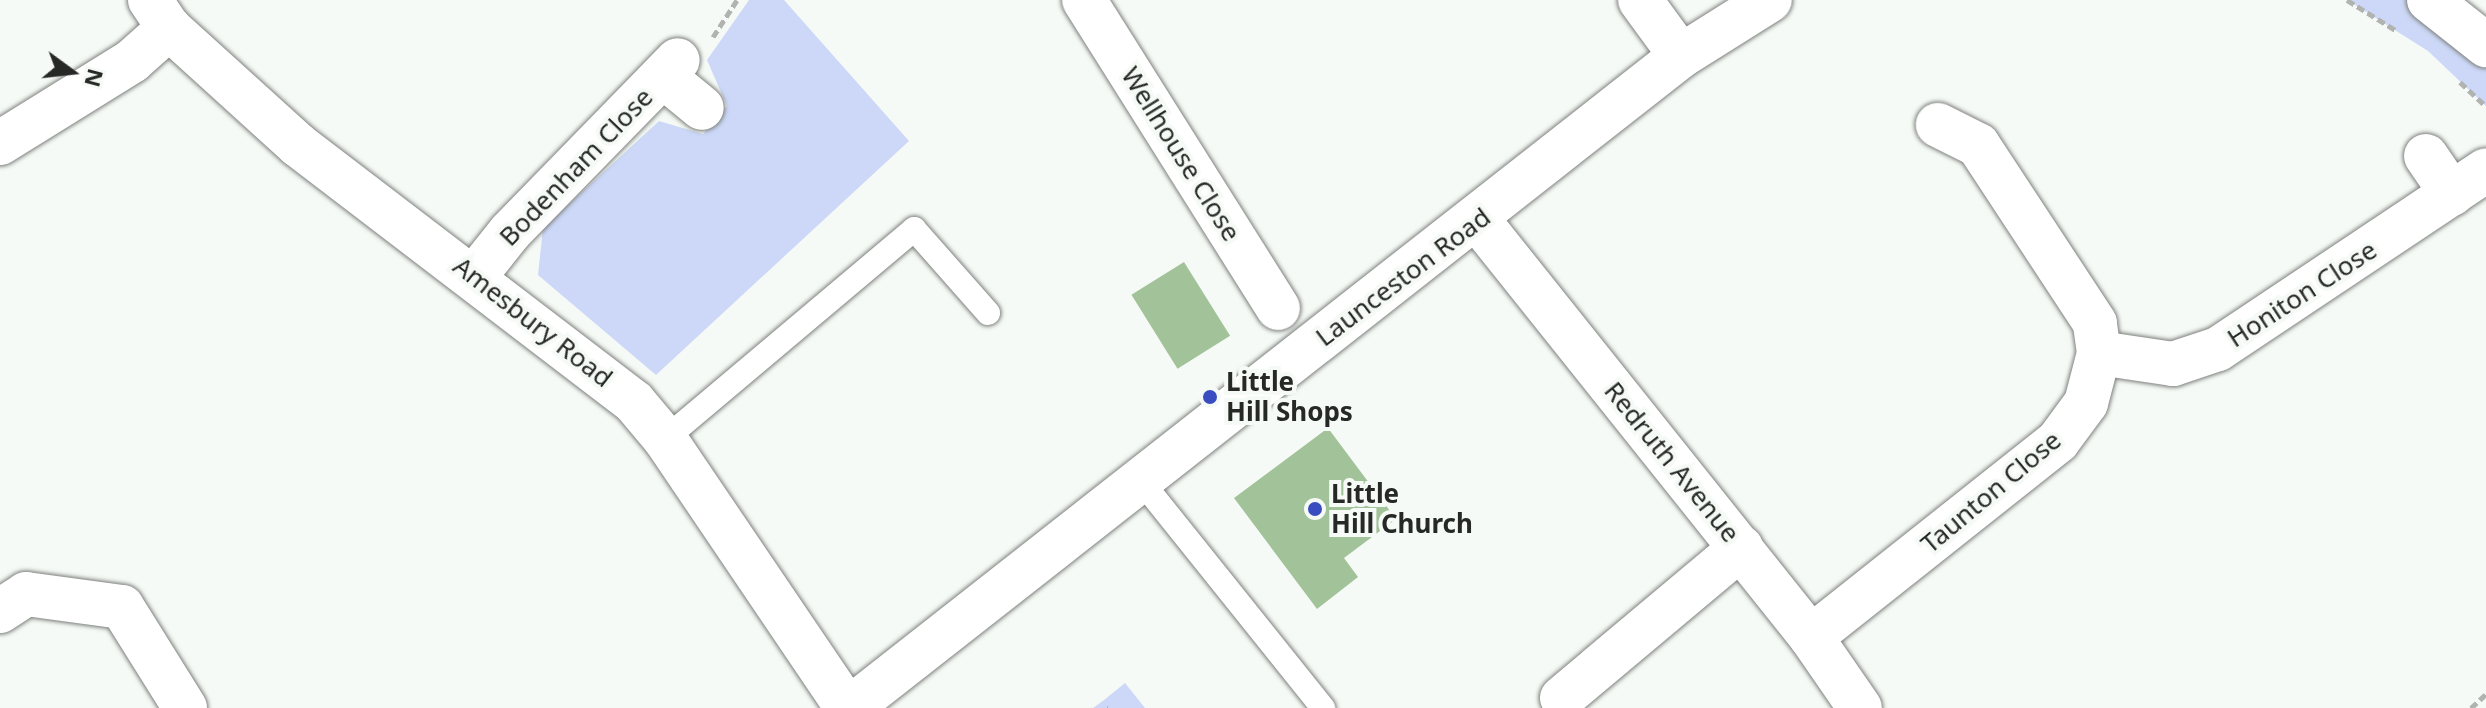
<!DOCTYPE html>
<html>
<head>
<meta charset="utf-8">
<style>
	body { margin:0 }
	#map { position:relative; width:2486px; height:708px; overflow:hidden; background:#f6faf6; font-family:"Noto Sans",sans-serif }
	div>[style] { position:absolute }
	.green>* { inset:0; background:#cdd8f8 }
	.building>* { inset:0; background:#a2c399; transform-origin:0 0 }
	.path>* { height:5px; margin-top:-2.5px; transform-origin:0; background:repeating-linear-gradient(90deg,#b0b3b0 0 8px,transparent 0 12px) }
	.roads { filter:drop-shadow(0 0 2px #7e817e) drop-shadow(0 0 2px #7e817e) }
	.service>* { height:24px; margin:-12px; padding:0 12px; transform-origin:12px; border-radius:12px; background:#fff }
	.minor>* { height:44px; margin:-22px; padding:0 22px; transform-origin:22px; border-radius:22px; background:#fff }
	.dots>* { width:22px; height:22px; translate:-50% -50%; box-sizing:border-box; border:4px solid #f6faf6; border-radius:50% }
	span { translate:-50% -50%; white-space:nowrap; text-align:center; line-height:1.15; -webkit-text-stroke:8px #f6faf6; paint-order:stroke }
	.street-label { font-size:26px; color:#262826 }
	.poi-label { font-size:26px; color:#262826; font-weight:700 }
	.left { translate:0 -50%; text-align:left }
	.north { position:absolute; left:32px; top:32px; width:80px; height:80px; -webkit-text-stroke:6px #f6faf6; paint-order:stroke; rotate:105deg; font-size:22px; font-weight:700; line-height:32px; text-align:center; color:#262826 }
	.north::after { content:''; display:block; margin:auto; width:28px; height:36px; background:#262826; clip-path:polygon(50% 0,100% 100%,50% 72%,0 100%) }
</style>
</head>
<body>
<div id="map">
	<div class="green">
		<i style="clip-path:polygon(749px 0,784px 0,909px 141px,656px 375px,538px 275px,543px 228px,659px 121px,703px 134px,727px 106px,707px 60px)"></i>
		<i style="clip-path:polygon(2347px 0,2429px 0,2486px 45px,2486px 106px,2428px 51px)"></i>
		<i style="clip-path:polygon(1125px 683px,1145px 708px,1093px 708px,1104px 700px)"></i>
	</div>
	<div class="building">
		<i style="left:1184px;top:262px;width:87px;height:62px;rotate:58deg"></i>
		<i style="clip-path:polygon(1328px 428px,1396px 519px,1344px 558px,1358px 577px,1317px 609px,1234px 498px)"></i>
	</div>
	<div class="path">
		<i style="left:2347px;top:0;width:59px;rotate:31.8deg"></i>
		<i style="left:713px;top:37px;width:44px;rotate:-57deg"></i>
		<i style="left:2460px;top:82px;width:35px;rotate:43deg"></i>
		<i style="left:1107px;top:708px;width:1px"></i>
		<i style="left:2471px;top:708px;width:21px;rotate:-43deg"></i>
	</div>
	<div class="roads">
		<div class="service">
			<i style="left:665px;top:439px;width:326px;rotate:-40.1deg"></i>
			<i style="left:914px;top:229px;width:112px;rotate:48.6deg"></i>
			<i style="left:1142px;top:482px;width:290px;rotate:51.3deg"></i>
		</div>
		<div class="minor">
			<i style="left:150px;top:0;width:34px;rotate:56deg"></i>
			<i style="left:169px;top:28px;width:174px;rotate:42.2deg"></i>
			<i style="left:298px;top:145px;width:423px;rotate:37.4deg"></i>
			<i style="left:634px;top:402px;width:48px;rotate:50deg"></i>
			<i style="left:665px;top:439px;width:325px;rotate:55.9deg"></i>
			<i style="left:1084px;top:0;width:364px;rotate:57.8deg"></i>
			<i style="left:1640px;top:0;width:69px;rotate:53.8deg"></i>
			<i style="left:2429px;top:0;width:73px;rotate:38.3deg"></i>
			<i style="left:663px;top:76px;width:50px;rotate:39.4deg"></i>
			<i style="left:0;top:143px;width:155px;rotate:-31.8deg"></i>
			<i style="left:132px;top:61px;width:50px;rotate:-41.7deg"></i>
			<i style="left:2426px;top:156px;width:46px;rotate:55.6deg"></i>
			<i style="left:1478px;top:220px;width:534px;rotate:51.39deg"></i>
			<i style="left:1811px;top:637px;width:86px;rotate:55.4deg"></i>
			<i style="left:475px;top:276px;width:56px;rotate:-51.5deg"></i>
			<i style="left:510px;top:232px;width:240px;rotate:-45.7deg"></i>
			<i style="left:2099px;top:353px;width:75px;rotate:8.5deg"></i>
			<i style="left:2173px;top:364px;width:47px;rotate:-18.4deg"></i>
			<i style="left:2218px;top:349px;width:322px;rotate:-33.7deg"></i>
			<i style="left:0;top:611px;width:31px;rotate:-33deg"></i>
			<i style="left:26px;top:594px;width:97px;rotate:7.7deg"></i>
			<i style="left:122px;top:607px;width:119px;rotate:58deg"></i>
			<i style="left:1811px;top:637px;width:315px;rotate:-38.4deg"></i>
			<i style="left:2058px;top:441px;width:47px;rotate:-53.6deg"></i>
			<i style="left:2086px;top:403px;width:52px;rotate:-75.4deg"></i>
			<i style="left:2099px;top:353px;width:30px;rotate:-98deg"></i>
			<i style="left:2095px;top:323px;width:213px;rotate:-123.3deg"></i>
			<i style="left:1978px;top:145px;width:45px;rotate:-153.4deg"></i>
			<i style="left:1562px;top:698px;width:234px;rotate:-40deg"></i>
			<i style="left:850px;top:708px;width:1056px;rotate:-38.12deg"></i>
			<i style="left:1681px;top:56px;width:105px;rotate:-32.2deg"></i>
		</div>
	</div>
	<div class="dots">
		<i style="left:1210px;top:397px;background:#3a4dc0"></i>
		<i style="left:1315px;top:509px;background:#3a4dc0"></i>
	</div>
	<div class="street-label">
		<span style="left:1181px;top:154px;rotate:58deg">Wellhouse Close</span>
		<span style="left:576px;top:167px;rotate:-46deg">Bodenham Close</span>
		<span style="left:1403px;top:277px;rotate:-37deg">Launceston Road</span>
		<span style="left:2302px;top:294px;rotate:-33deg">Honiton Close</span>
		<span style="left:533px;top:322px;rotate:38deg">Amesbury Road</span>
		<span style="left:1672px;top:462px;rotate:51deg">Redruth Avenue</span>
		<span style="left:1991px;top:492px;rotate:-40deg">Taunton Close</span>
	</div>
	<div class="poi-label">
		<span class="left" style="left:1226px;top:397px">Little<br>Hill Shops</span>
		<span class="left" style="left:1331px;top:509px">Little<br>Hill Church</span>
	</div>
	<div class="north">N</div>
</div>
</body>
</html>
